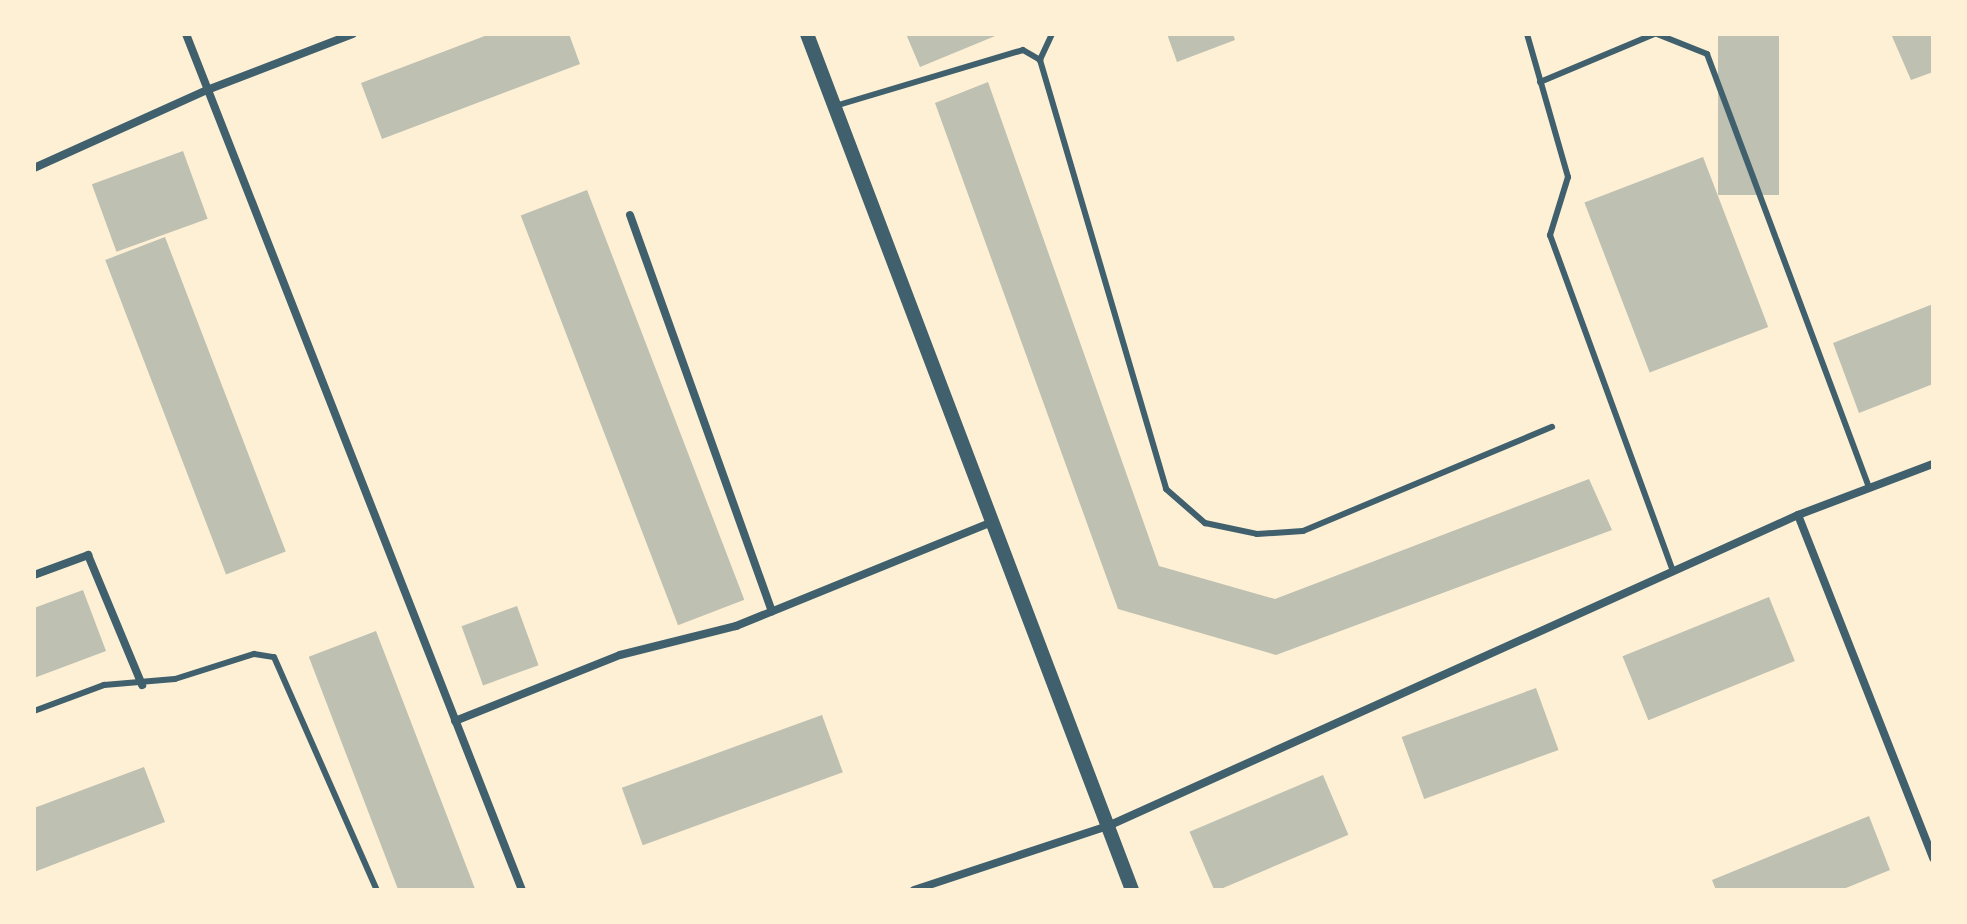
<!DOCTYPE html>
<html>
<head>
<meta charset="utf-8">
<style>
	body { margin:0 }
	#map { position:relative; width:1967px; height:924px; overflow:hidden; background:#fdf0d5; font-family:"IBM Plex Sans",sans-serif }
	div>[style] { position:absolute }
	.building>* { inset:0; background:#bec0b2; transform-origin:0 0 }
	.service>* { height:6px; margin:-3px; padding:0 3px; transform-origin:3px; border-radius:3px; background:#3f606c }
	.minor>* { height:8px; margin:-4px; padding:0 4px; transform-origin:4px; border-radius:4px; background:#3f606c }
	.tertiary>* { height:14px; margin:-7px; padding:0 7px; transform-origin:7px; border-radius:7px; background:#3f606c }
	span { translate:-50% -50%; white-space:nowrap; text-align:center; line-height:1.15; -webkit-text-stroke:6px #fdf0d5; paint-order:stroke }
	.frame { position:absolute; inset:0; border:36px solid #fdf0d5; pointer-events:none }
</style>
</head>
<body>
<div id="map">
	<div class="building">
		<i style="clip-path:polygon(490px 34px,569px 34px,580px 64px,382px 139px,361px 83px)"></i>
		<i style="clip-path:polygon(906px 34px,1000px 34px,920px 67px)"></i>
		<i style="clip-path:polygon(1167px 34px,1233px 34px,1235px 40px,1177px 62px)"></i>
		<i style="left:1718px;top:34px;width:61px;height:161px"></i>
		<i style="clip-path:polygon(1891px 34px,1933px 34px,1933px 72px,1911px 80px)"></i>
		<i style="clip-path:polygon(988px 82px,1159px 566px,1275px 599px,1589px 479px,1612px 530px,1276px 655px,1118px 609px,935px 103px)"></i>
		<i style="left:183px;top:151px;width:72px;height:97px;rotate:70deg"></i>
		<i style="left:1703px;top:157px;width:182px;height:127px;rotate:69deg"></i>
		<i style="left:587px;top:190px;width:439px;height:71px;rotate:69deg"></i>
		<i style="left:165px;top:237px;width:337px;height:64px;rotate:69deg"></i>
		<i style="clip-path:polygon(1933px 304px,1933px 384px,1859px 413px,1833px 343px)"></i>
		<i style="clip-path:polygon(83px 590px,106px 651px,34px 678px,34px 608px)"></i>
		<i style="left:1769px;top:597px;width:69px;height:158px;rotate:68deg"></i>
		<i style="left:517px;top:606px;width:63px;height:59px;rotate:70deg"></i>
		<i style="left:376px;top:631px;width:277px;height:72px;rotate:69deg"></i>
		<i style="left:1536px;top:688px;width:66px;height:143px;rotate:70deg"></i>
		<i style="left:822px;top:715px;width:61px;height:213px;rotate:70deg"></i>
		<i style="clip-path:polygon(144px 767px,165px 822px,34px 872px,34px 808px)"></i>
		<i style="left:1323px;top:775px;width:65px;height:145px;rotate:67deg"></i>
		<i style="clip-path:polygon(1869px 816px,1890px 870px,1841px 890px,1716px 890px,1712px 880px)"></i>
	</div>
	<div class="service">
		<i style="left:1052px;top:34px;width:29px;rotate:115deg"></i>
		<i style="left:1040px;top:60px;width:447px;rotate:73.6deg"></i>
		<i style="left:1166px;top:489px;width:52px;rotate:41.1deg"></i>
		<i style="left:1205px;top:523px;width:53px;rotate:11.9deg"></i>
		<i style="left:1257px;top:534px;width:46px;rotate:-3.7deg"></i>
		<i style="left:1303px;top:531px;width:270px;rotate:-22.7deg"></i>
		<i style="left:1527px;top:34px;width:149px;rotate:74deg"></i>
		<i style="left:1568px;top:177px;width:61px;rotate:107.2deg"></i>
		<i style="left:1550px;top:235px;width:358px;rotate:69.9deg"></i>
		<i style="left:1657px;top:34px;width:54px;rotate:21.8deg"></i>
		<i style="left:1707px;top:54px;width:463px;rotate:69.5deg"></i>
		<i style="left:1540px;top:82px;width:124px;rotate:-22.8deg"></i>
		<i style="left:835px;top:106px;width:196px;rotate:-16.6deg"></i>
		<i style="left:1023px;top:50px;width:20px;rotate:30deg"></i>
		<i style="left:34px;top:711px;width:75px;rotate:-20.4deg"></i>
		<i style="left:104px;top:685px;width:71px;rotate:-4.8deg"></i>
		<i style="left:175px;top:679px;width:83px;rotate:-17.6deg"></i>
		<i style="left:254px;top:654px;width:20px;rotate:9deg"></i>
		<i style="left:274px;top:657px;width:255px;rotate:66.2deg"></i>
	</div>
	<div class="minor">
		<i style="left:186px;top:34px;width:920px;rotate:68.57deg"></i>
		<i style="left:34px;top:168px;width:190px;rotate:-24.3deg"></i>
		<i style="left:207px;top:90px;width:156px;rotate:-21deg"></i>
		<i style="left:630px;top:215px;width:421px;rotate:70.3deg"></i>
		<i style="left:1798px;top:515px;width:369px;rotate:68.5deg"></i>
		<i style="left:34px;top:575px;width:58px;rotate:-20.3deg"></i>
		<i style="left:88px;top:555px;width:141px;rotate:67.4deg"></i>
		<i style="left:455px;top:721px;width:178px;rotate:-21.8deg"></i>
		<i style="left:620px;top:655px;width:120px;rotate:-14deg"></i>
		<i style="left:736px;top:626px;width:276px;rotate:-22.1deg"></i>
		<i style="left:914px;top:890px;width:204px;rotate:-18.3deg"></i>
		<i style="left:1108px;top:826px;width:757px;rotate:-24.26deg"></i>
		<i style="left:1798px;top:515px;width:144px;rotate:-20.7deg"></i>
	</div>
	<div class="tertiary">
		<i style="left:807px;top:34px;width:916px;rotate:69.21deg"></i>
	</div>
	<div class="frame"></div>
</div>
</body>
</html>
